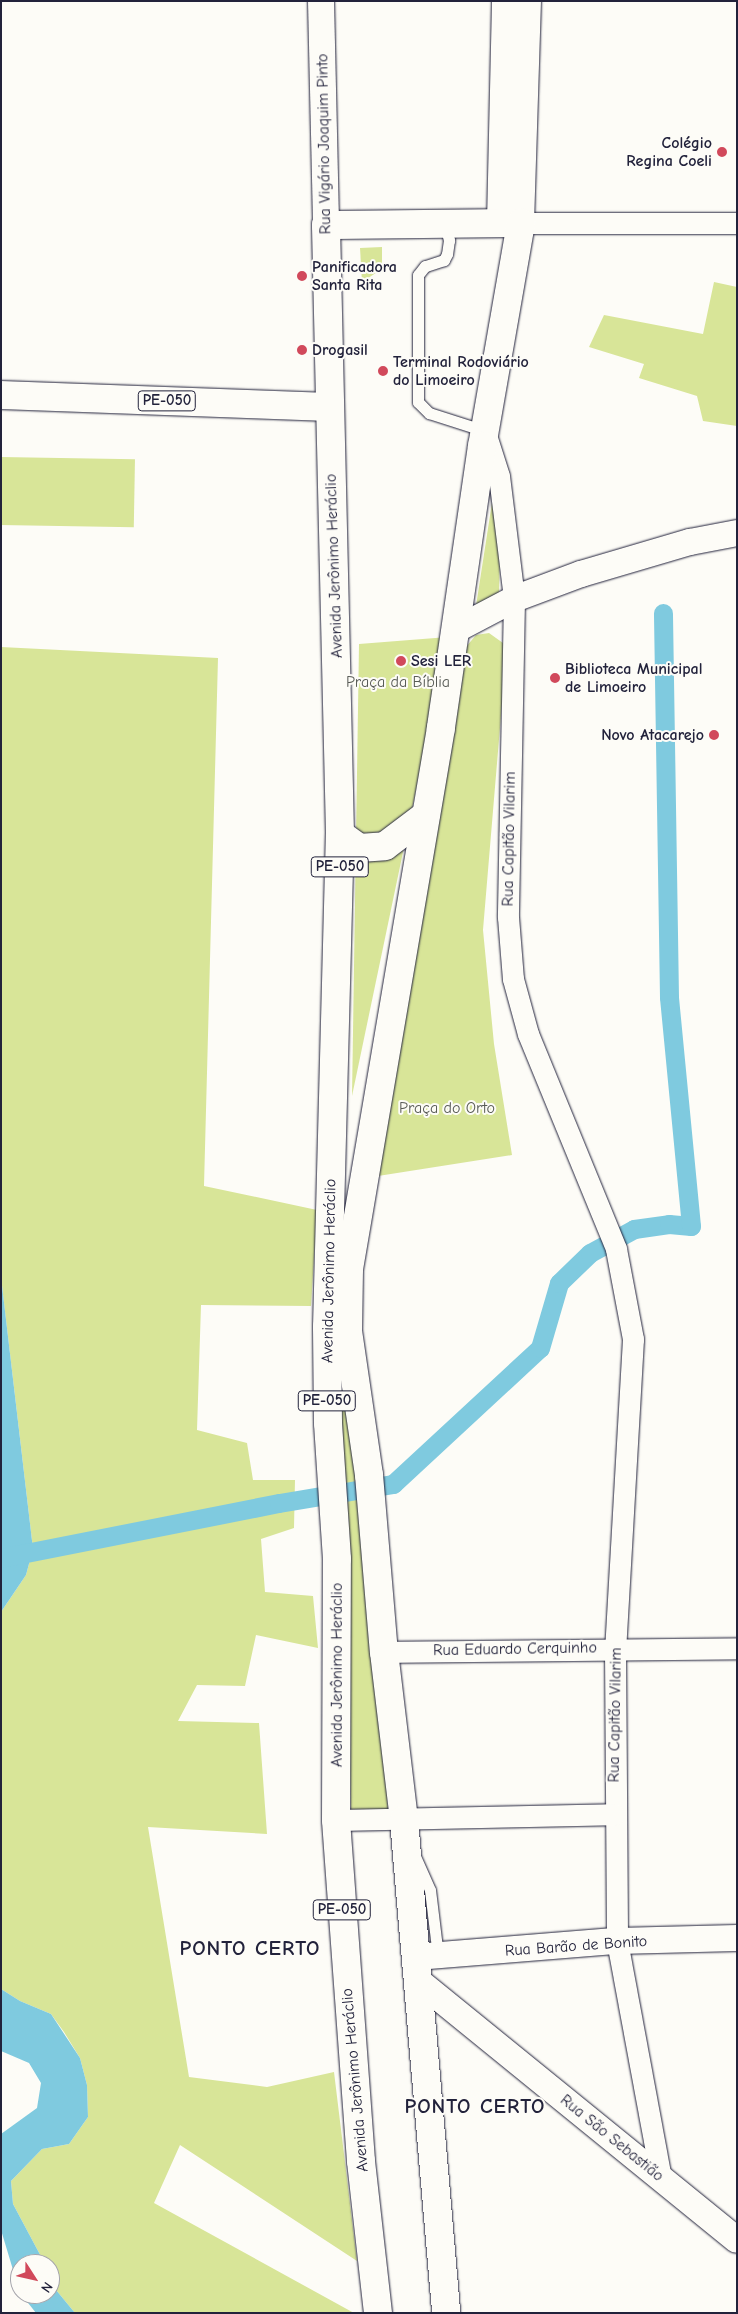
<!DOCTYPE html>
<html>
<head>
<meta charset="utf-8">
<style>
	body { margin:0 }
	#map { position:relative; width:738px; height:2314px; overflow:hidden; background:#fdfcf7; font-family:"Comic Neue",sans-serif }
	div>[style] { position:absolute }
	.green>* { inset:0; background:#d8e598; transform-origin:0 0 }
	.water>* { inset:0; background:#7fcadf }
	.canal>* { height:19px; margin:-9.5px; padding:0 9.5px; transform-origin:9.5px; border-radius:9.5px; background:#7fcadf }
	.roads { filter:drop-shadow(0 0 1px #22223b) drop-shadow(0 0 1px #22223b) }
	.service>* { height:11px; margin:-5.5px; padding:0 5.5px; transform-origin:5.5px; border-radius:5.5px; background:#fdfcf7 }
	.minor>* { height:21px; margin:-10.5px; padding:0 10.5px; transform-origin:10.5px; border-radius:10.5px; background:#fdfcf7 }
	.tertiary>* { height:26px; margin:-13px; padding:0 13px; transform-origin:13px; border-radius:13px; background:#fdfcf7 }
	.primary>* { height:28px; margin:-14px; padding:0 14px; transform-origin:14px; border-radius:14px; background:#fdfcf7 }
	.dots>* { width:14px; height:14px; translate:-50% -50%; box-sizing:border-box; border:2px solid #fdfcf7; border-radius:50% }
	span { translate:-50% -50%; white-space:nowrap; text-align:center; line-height:1.15; -webkit-text-stroke:4px #fdfcf7; paint-order:stroke }
	.shield-label span { padding:1px 4px; background:#fdfcf7; border:1px solid; border-radius:4px; -webkit-text-stroke-width:0 }
	.shield-label { font-size:15px; color:#22223b; font-weight:700 }
	.poi-label { font-size:16px; color:#22223b; font-weight:700 }
	.right { translate:-100% -50%; text-align:right }
	.left { translate:0 -50%; text-align:left }
	.street-label { font-size:16px; color:#22223b }
	.park-label { font-size:16px; color:#595c57 }
	.district-label { font-size:21px; color:#22223b; font-weight:700; letter-spacing:1px }
	.frame { position:absolute; inset:0; border:2px solid #22223b; pointer-events:none }
	.north { position:absolute; left:10px; top:2254px; width:50px; height:50px; box-sizing:border-box; background:#fdfcf7; border:1px solid #a5a5ac; border-radius:50%; rotate:125deg; font-size:14px; font-weight:700; line-height:20px; text-align:center; color:#22223b }
	.north::after { content:''; display:block; margin:auto; width:18px; height:22px; background:#d1495b; clip-path:polygon(50% 0,100% 100%,50% 72%,0 100%) }
</style>
</head>
<body>
<div id="map">
	<div class="green">
		<i style="clip-path:polygon(382px 247px,382px 269px,362px 282px,360px 248px)"></i>
		<i style="clip-path:polygon(714px 282px,737px 287px,737px 426px,703px 421px,697px 396px,639px 378px,644px 364px,589px 347px,604px 315px,703px 334px)"></i>
		<i style="left:1px;top:457px;width:134px;height:68px;rotate:1deg"></i>
		<i style="clip-path:polygon(493px 496px,500px 551px,499px 593px,476px 606px)"></i>
		<i style="clip-path:polygon(489px 633px,503px 643px,506px 656px,483px 930px,494px 1044px,512px 1155px,378px 1176px,466px 647px,476px 635px)"></i>
		<i style="clip-path:polygon(448px 637px,352px 1096px,359px 644px)"></i>
		<i style="clip-path:polygon(1px 647px,218px 658px,204px 1186px,317px 1210px,311px 1306px,201px 1305px,197px 1430px,247px 1443px,253px 1480px,295px 1480px,294px 1528px,261px 1539px,265px 1592px,313px 1596px,318px 1648px,256px 1635px,245px 1686px,197px 1685px,178px 1721px,259px 1723px,267px 1834px,148px 1827px,189px 2077px,267px 2087px,334px 2072px,357px 2261px,180px 2145px,154px 2203px,354px 2313px,75px 2313px,56px 2290px,50px 2276px,50px 2264px,45px 2264px,13px 2204px,11px 2181px,42px 2149px,69px 2144px,88px 2117px,87px 2085px,80px 2058px,64px 2032px,51px 2014px,20px 2001px,1px 1989px,1px 1612px,26px 1575px,33px 1549px,1px 1277px)"></i>
		<i style="clip-path:polygon(341px 1397px,351px 1422px,368px 1524px,388px 1809px,351px 1811px)"></i>
	</div>
	<div class="water">
		<i style="clip-path:polygon(1px 1277px,33px 1549px,26px 1575px,1px 1612px)"></i>
		<i style="clip-path:polygon(1px 1989px,20px 2001px,51px 2014px,80px 2058px,87px 2085px,88px 2117px,69px 2144px,42px 2149px,11px 2181px,13px 2204px,45px 2264px,20px 2264px,20px 2293px,1px 2230px,1px 2134px,37px 2108px,41px 2083px,29px 2063px,1px 2051px)"></i>
		<i style="clip-path:polygon(50px 2276px,56px 2290px,75px 2313px,36px 2313px,21px 2294px,50px 2294px)"></i>
	</div>
	<div class="canal">
		<i style="left:1px;top:1558px;width:283px;rotate:-11.2deg"></i>
		<i style="left:279px;top:1503px;width:116px;rotate:-9.5deg"></i>
		<i style="left:393px;top:1484px;width:200px;rotate:-42.8deg"></i>
		<i style="left:540px;top:1348px;width:68px;rotate:-73.7deg"></i>
		<i style="left:559px;top:1283px;width:43px;rotate:-44.1deg"></i>
		<i style="left:590px;top:1253px;width:50px;rotate:-28.6deg"></i>
		<i style="left:634px;top:1229px;width:35px;rotate:-8deg"></i>
		<i style="left:669px;top:1224px;width:22px;rotate:5deg"></i>
		<i style="left:691px;top:1226px;width:230px;rotate:-95.5deg"></i>
		<i style="left:669px;top:997px;width:384px;rotate:-90.9deg"></i>
	</div>
	<div class="roads">
		<div class="service">
			<i style="left:445px;top:225px;width:16px;rotate:75deg"></i>
			<i style="left:449px;top:240px;width:14px;rotate:98deg"></i>
			<i style="left:447px;top:254px;width:7px;rotate:117deg"></i>
			<i style="left:444px;top:260px;width:20px;rotate:162deg"></i>
			<i style="left:425px;top:266px;width:11px;rotate:128deg"></i>
			<i style="left:418px;top:275px;width:127px;rotate:90deg"></i>
			<i style="left:418px;top:402px;width:16px;rotate:45deg"></i>
			<i style="left:429px;top:413px;width:59px;rotate:17.8deg"></i>
			<i style="left:414px;top:1854px;width:39px;rotate:66deg"></i>
			<i style="left:430px;top:1890px;width:66px;rotate:83.1deg"></i>
		</div>
		<div class="minor">
			<i style="left:521px;top:223px;width:216px"></i>
			<i style="left:485px;top:432px;width:46px;rotate:72.3deg"></i>
			<i style="left:499px;top:476px;width:124px;rotate:83deg"></i>
			<i style="left:514px;top:599px;width:318px;rotate:91.1deg"></i>
			<i style="left:508px;top:917px;width:62px;rotate:85.4deg"></i>
			<i style="left:513px;top:979px;width:57px;rotate:74.7deg"></i>
			<i style="left:528px;top:1034px;width:232px;rotate:67.7deg"></i>
			<i style="left:616px;top:1249px;width:92px;rotate:79.3deg"></i>
			<i style="left:633px;top:1339px;width:310px;rotate:93.3deg"></i>
			<i style="left:615px;top:1648px;width:293px;rotate:89.6deg"></i>
			<i style="left:617px;top:1941px;width:241px;rotate:79.5deg"></i>
			<i style="left:384px;top:1652px;width:353px;rotate:-0.6deg"></i>
			<i style="left:336px;top:1820px;width:278px;rotate:-1.2deg"></i>
		</div>
		<div class="tertiary">
			<i style="left:321px;top:1px;width:224px;rotate:88.7deg"></i>
			<i style="left:500px;top:223px;width:222px;rotate:-88.7deg"></i>
			<i style="left:521px;top:223px;width:222px;rotate:-88.2deg"></i>
			<i style="left:457px;top:629px;width:64px;rotate:-27.8deg"></i>
			<i style="left:514px;top:599px;width:72px;rotate:-20.5deg"></i>
			<i style="left:581px;top:574px;width:114px;rotate:-16.4deg"></i>
			<i style="left:690px;top:542px;width:48px;rotate:-10.8deg"></i>
			<i style="left:416px;top:1957px;width:202px;rotate:-4.6deg"></i>
			<i style="left:617px;top:1941px;width:120px;rotate:-1.4deg"></i>
			<i style="left:417px;top:1980px;width:412px;rotate:39.1deg"></i>
		</div>
		<div class="primary">
			<i style="left:1px;top:395px;width:328px;rotate:2.1deg"></i>
			<i style="left:340px;top:834px;width:24px;rotate:36deg"></i>
			<i style="left:359px;top:848px;width:26px;rotate:-4deg"></i>
			<i style="left:385px;top:846px;width:51px;rotate:-37.1deg"></i>
			<i style="left:378px;top:2313px;width:153px;rotate:-96.4deg"></i>
			<i style="left:361px;top:2161px;width:342px;rotate:-94.2deg"></i>
			<i style="left:336px;top:1820px;width:261px;rotate:-89.8deg"></i>
			<i style="left:337px;top:1559px;width:136px;rotate:-93.8deg"></i>
			<i style="left:328px;top:1423px;width:96px;rotate:-90.6deg"></i>
			<i style="left:327px;top:1327px;width:493px;rotate:-88.5deg"></i>
			<i style="left:340px;top:834px;width:609px;rotate:-91.32deg"></i>
			<i style="left:326px;top:225px;width:195px;rotate:-0.6deg"></i>
			<i style="left:521px;top:223px;width:226px;rotate:99.9deg"></i>
			<i style="left:482px;top:446px;width:285px;rotate:98.3deg"></i>
			<i style="left:441px;top:728px;width:549px;rotate:99.65deg"></i>
			<i style="left:349px;top:1269px;width:62px;rotate:90.9deg"></i>
			<i style="left:348px;top:1331px;width:146px;rotate:81.7deg"></i>
			<i style="left:369px;top:1475px;width:178px;rotate:85.2deg"></i>
			<i style="left:384px;top:1652px;width:169px;rotate:83.2deg"></i>
			<i style="left:404px;top:1820px;width:495px;rotate:85.1deg"></i>
		</div>
	</div>
	<div class="dots">
		<i style="left:722px;top:152px;background:#d1495b"></i>
		<i style="left:302px;top:276px;background:#d1495b"></i>
		<i style="left:302px;top:350px;background:#d1495b"></i>
		<i style="left:383px;top:371px;background:#d1495b"></i>
		<i style="left:401px;top:661px;background:#d1495b"></i>
		<i style="left:555px;top:678px;background:#d1495b"></i>
		<i style="left:714px;top:735px;background:#d1495b"></i>
	</div>
	<div class="shield-label">
		<span style="left:167px;top:401px">PE-050</span>
		<span style="left:340px;top:867px">PE-050</span>
		<span style="left:327px;top:1401px">PE-050</span>
		<span style="left:342px;top:1910px">PE-050</span>
	</div>
	<div class="poi-label">
		<span class="right" style="left:712px;top:152px">Colégio<br>Regina Coeli</span>
		<span class="left" style="left:312px;top:276px">Panificadora<br>Santa Rita</span>
		<span class="left" style="left:312px;top:350px">Drogasil</span>
		<span class="left" style="left:393px;top:371px">Terminal Rodoviário<br>do Limoeiro</span>
		<span class="left" style="left:411px;top:661px">Sesi LER</span>
		<span class="left" style="left:565px;top:678px">Biblioteca Municipal<br>de Limoeiro</span>
		<span class="right" style="left:704px;top:735px">Novo Atacarejo</span>
	</div>
	<div class="street-label">
		<span style="left:324px;top:144px;rotate:-91deg">Rua Vigário Joaquim Pinto</span>
		<span style="left:334px;top:566px;rotate:-92deg">Avenida Jerônimo Heráclio</span>
		<span style="left:509px;top:839px;rotate:-89deg">Rua Capitão Vilarim</span>
		<span style="left:329px;top:1271px;rotate:-89deg">Avenida Jerônimo Heráclio</span>
		<span style="left:515px;top:1649px;rotate:-1deg">Rua Eduardo Cerquinho</span>
		<span style="left:337px;top:1675px;rotate:-90deg">Avenida Jerônimo Heráclio</span>
		<span style="left:615px;top:1715px;rotate:-89deg">Rua Capitão Vilarim</span>
		<span style="left:576px;top:1946px;rotate:-4deg">Rua Barão de Bonito</span>
		<span style="left:355px;top:2080px;rotate:-95deg">Avenida Jerônimo Heráclio</span>
		<span style="left:612px;top:2138px;rotate:39deg">Rua São Sebastião</span>
	</div>
	<div class="park-label">
		<span style="left:398px;top:682px">Praça da Bíblia</span>
		<span style="left:447px;top:1108px">Praça do Orto</span>
	</div>
	<div class="district-label">
		<span style="left:250px;top:1948px">PONTO CERTO</span>
		<span style="left:475px;top:2106px">PONTO CERTO</span>
	</div>
	<div class="frame"></div>
	<div class="north">N</div>
</div>
</body>
</html>
